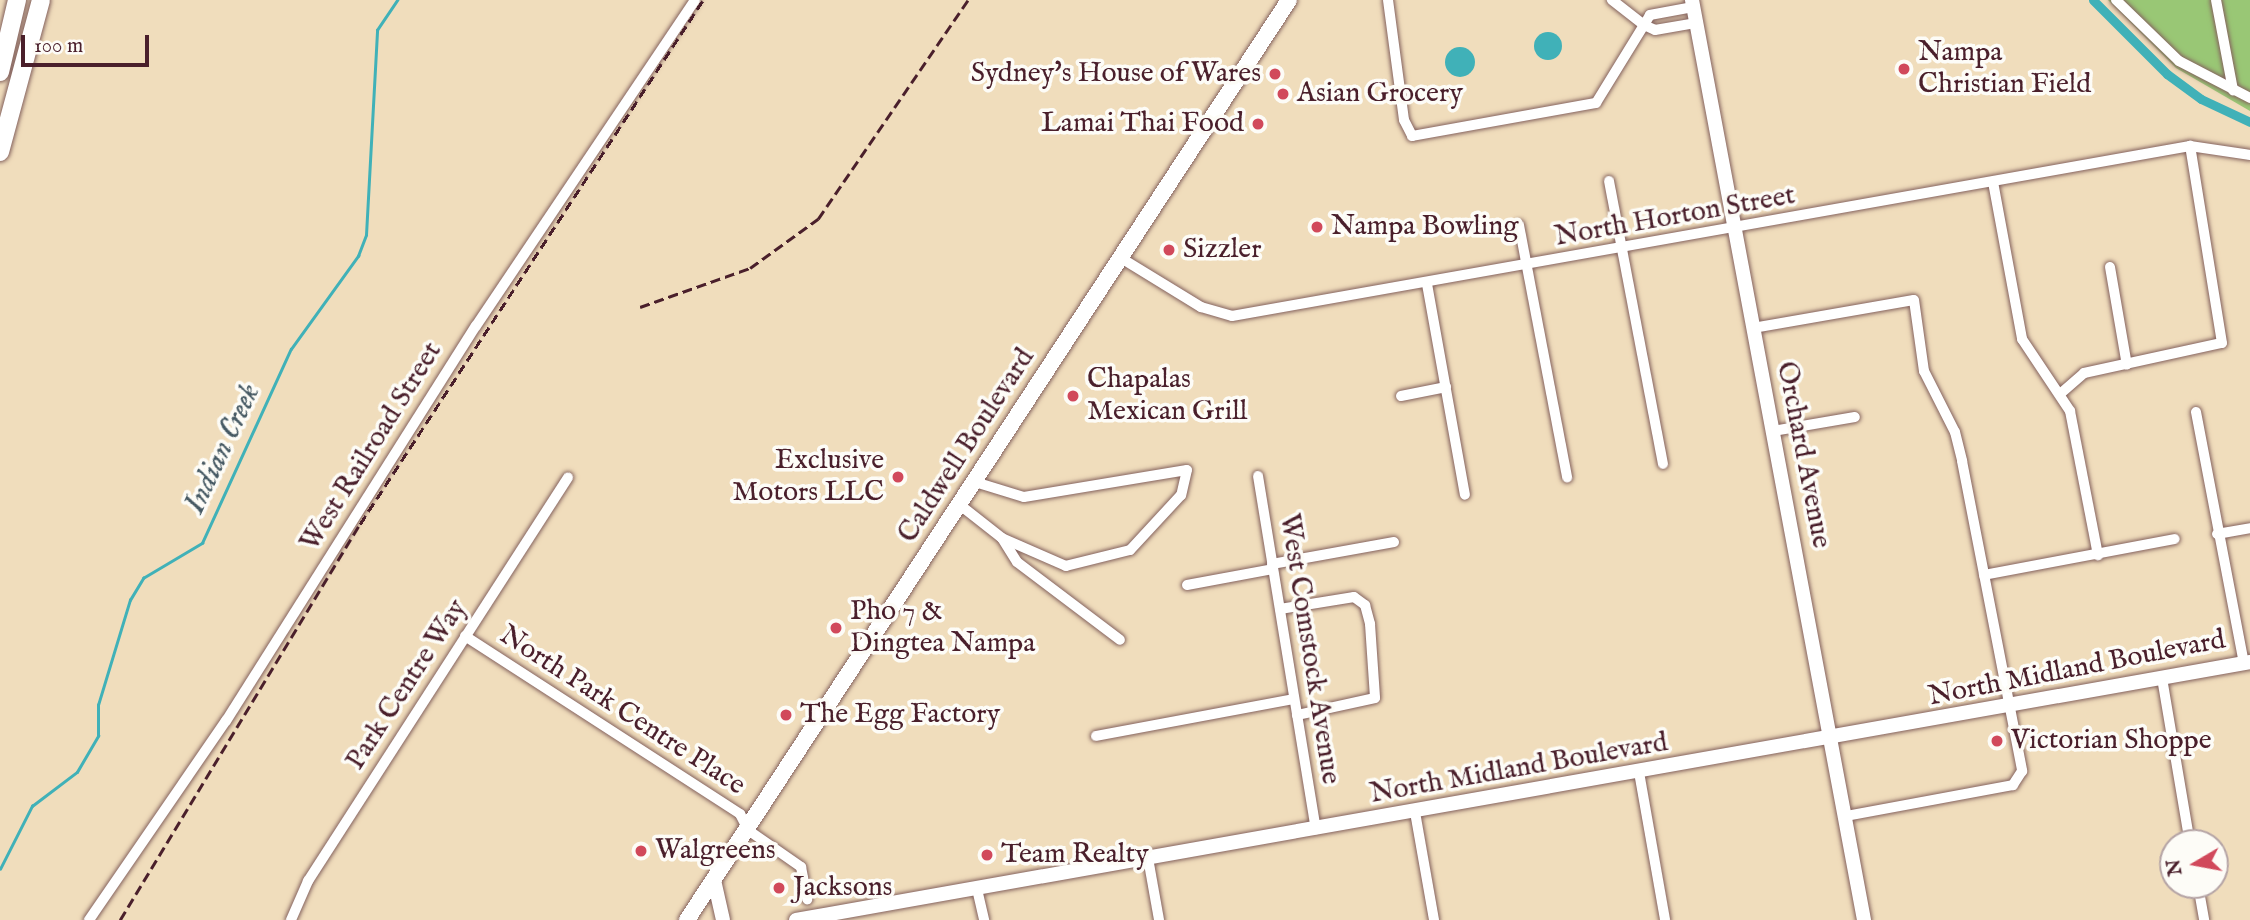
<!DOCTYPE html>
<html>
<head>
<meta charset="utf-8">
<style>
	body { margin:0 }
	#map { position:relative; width:2250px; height:920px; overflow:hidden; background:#f0ddbc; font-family:"IM FELL English",serif }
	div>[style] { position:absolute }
	.green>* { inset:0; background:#99c775 }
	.water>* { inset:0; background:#40b1b8 }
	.round { border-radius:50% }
	.stream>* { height:2.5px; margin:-1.25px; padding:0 1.25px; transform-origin:1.25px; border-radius:1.25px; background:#40b1b8 }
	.canal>* { height:9px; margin:-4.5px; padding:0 4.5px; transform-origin:4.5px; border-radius:4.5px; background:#40b1b8 }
	.roads { filter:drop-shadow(0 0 2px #84625e) drop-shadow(0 0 2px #84625e) }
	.street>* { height:10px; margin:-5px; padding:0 5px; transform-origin:5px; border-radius:5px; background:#fff }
	.secondary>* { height:14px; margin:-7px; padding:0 7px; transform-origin:7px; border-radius:7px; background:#fff }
	.primary>* { height:16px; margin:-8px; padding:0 8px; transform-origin:8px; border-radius:8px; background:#fff }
	.highway>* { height:18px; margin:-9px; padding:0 9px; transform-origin:9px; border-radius:9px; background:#fff }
	.rail>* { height:2.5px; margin-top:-1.25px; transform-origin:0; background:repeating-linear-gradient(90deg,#4a1f2b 0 10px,transparent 0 15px) }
	.dots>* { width:19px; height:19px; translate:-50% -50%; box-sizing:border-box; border:4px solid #fdfcf7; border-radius:50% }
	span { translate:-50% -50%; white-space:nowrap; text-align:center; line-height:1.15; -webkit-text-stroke:7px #fdfcf7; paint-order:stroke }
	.poi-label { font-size:28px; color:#4a1f2b }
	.left { translate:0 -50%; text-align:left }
	.right { translate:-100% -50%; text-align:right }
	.street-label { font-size:28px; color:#4a1f2b }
	.water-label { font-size:30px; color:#465963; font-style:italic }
	.north { position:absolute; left:2159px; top:829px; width:70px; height:70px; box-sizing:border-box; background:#fdfcf7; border:2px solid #b5a4a5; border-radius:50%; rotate:260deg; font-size:19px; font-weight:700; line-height:28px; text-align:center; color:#4a1f2b }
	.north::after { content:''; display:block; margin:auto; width:24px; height:32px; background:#d1495b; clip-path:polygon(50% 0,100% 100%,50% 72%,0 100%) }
	.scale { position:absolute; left:21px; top:35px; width:128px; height:32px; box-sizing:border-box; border:4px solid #4a1f2b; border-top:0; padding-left:9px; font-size:21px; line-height:24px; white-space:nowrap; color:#4a1f2b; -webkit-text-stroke:5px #fdfcf7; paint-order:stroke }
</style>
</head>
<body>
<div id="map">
	<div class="green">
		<i style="clip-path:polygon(2108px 0,2250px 0,2250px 111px,2176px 68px)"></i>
	</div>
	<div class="water">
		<i class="round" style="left:1534px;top:32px;width:28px;height:28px"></i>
		<i class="round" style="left:1445px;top:47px;width:30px;height:30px"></i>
	</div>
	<div class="stream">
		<i style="left:0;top:869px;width:71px;rotate:-63.1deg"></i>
		<i style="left:32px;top:806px;width:56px;rotate:-37.1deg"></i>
		<i style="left:77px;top:772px;width:42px;rotate:-59.7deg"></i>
		<i style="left:98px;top:736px;width:31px;rotate:-90deg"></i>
		<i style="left:98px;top:705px;width:110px;rotate:-73.1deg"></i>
		<i style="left:130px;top:600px;width:26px;rotate:-59deg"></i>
		<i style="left:143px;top:578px;width:69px;rotate:-30.7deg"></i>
		<i style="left:202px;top:543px;width:213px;rotate:-65.4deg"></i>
		<i style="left:291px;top:349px;width:115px;rotate:-54.2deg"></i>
		<i style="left:358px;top:256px;width:22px;rotate:-69deg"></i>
		<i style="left:366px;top:235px;width:205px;rotate:-86.9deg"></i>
		<i style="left:377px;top:30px;width:36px;rotate:-56deg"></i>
	</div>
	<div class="canal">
		<i style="left:2093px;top:0;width:105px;rotate:45deg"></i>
		<i style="left:2167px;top:74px;width:42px;rotate:36.3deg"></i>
		<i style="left:2201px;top:99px;width:54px;rotate:25.1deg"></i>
	</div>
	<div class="roads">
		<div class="street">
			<i style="left:1388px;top:0;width:121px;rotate:82.4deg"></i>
			<i style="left:1404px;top:120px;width:18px;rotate:63deg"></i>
			<i style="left:1412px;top:136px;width:187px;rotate:-10.2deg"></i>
			<i style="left:1596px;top:103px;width:92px;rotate:-58.4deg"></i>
			<i style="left:1644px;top:25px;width:41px;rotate:-142deg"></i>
			<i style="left:2116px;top:0;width:88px;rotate:44.1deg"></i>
			<i style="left:2179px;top:61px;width:80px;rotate:27.5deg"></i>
			<i style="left:2216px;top:0;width:92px;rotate:79.3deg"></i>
			<i style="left:1693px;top:7px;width:44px;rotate:169.5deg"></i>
			<i style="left:1650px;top:15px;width:12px;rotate:121deg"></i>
			<i style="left:1644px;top:25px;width:12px;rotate:24deg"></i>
			<i style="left:1655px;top:30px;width:42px;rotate:-9.7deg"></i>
			<i style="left:1609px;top:181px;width:288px;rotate:79.2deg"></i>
			<i style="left:1993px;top:182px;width:160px;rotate:79.5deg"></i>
			<i style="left:2022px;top:339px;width:87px;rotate:56.3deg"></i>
			<i style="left:2070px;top:411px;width:147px;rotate:79deg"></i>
			<i style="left:1519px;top:225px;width:257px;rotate:79.2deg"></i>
			<i style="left:1121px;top:258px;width:94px;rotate:31.5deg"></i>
			<i style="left:1201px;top:307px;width:32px;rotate:16deg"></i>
			<i style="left:1232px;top:316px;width:973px;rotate:-10.06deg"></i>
			<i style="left:2190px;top:146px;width:61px;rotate:8.5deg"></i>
			<i style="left:2110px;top:267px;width:99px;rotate:80.2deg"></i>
			<i style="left:1427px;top:284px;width:214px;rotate:79.8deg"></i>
			<i style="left:1753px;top:328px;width:163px;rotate:-9.9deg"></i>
			<i style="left:1914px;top:300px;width:72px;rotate:82deg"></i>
			<i style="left:1924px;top:371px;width:68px;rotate:63.1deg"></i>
			<i style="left:1955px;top:432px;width:30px;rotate:76deg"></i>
			<i style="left:1962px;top:461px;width:316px;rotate:79deg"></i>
			<i style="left:2022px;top:771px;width:17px;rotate:123deg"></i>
			<i style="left:2013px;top:785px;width:171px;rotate:169.5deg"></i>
			<i style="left:2060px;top:394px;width:32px;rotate:-41deg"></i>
			<i style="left:2084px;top:373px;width:141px;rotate:-12.3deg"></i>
			<i style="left:2222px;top:343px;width:200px;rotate:-99.2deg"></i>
			<i style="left:1401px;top:396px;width:46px;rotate:-11.3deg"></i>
			<i style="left:2196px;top:412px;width:256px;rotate:79.2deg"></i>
			<i style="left:1773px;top:431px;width:83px;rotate:-9.7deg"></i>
			<i style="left:1258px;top:476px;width:358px;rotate:80.7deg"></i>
			<i style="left:975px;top:482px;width:51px;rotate:17deg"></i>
			<i style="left:1024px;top:497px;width:165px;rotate:-9.4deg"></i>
			<i style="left:1187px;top:470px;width:26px;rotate:103deg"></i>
			<i style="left:1181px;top:495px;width:75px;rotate:132.8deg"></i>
			<i style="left:1130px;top:550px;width:66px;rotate:166deg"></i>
			<i style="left:1066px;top:566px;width:70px;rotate:-156.4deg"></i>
			<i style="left:960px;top:505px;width:53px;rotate:38.2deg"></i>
			<i style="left:1002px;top:538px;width:28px;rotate:58deg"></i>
			<i style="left:1017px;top:562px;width:129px;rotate:37.1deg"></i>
			<i style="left:2217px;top:534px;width:34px;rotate:-10deg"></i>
			<i style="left:1272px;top:564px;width:124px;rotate:-10.2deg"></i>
			<i style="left:1984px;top:575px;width:194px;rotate:-10.7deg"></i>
			<i style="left:1187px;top:585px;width:87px;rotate:-10.5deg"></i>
			<i style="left:1280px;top:609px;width:75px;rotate:-9.2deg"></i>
			<i style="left:1354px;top:597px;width:14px;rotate:36deg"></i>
			<i style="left:1365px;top:605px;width:20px;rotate:75deg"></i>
			<i style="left:1370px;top:624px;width:74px;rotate:86.1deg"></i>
			<i style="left:1375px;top:698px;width:80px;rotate:167.7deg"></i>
			<i style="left:465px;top:636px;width:328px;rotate:32.9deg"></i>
			<i style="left:740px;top:814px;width:18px;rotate:63deg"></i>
			<i style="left:748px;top:830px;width:65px;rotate:34.9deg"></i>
			<i style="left:801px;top:867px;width:33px;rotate:79deg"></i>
			<i style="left:2162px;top:678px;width:167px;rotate:80.4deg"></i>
			<i style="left:1096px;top:736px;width:201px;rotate:-10.6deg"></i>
			<i style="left:1639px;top:772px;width:150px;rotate:80deg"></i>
			<i style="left:1415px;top:812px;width:110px;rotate:80deg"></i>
			<i style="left:1148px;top:858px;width:63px;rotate:79.9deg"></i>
			<i style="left:2198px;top:885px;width:36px;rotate:80deg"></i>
			<i style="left:977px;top:889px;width:32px;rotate:77deg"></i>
			<i style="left:89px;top:920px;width:242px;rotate:-55.5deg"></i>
			<i style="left:226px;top:721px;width:467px;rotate:-57.7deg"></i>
			<i style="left:476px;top:326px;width:393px;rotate:-56.1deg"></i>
			<i style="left:291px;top:920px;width:43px;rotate:-66.4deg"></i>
			<i style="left:308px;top:881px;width:480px;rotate:-57.2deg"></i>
		</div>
		<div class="secondary">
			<i style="left:1692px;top:0;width:936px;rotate:79.41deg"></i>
			<i style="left:714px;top:880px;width:41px;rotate:77.3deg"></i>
			<i style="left:796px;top:920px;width:1477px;rotate:-10.06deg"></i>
		</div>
		<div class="primary">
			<i style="left:687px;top:920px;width:1099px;rotate:-56.8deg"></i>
		</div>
		<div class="highway">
			<i style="left:0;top:72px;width:74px;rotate:-76.7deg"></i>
			<i style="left:0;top:152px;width:157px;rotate:-74.9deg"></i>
		</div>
	</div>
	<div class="rail">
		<i style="left:640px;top:307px;width:117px;rotate:-19.5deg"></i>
		<i style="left:750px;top:268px;width:84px;rotate:-35.8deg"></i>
		<i style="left:818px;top:219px;width:265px;rotate:-55.6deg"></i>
		<i style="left:120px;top:920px;width:463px;rotate:-58.8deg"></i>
		<i style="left:360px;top:524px;width:626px;rotate:-56.79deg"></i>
	</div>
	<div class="dots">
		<i style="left:1904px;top:69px;background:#d1495b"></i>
		<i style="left:1275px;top:74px;background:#d1495b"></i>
		<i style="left:1283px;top:94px;background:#d1495b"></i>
		<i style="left:1258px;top:124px;background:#d1495b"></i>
		<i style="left:1317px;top:227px;background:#d1495b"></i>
		<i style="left:1169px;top:250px;background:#d1495b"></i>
		<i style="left:1073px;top:396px;background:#d1495b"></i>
		<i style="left:898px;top:477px;background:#d1495b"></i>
		<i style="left:836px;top:628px;background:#d1495b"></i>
		<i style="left:786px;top:715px;background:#d1495b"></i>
		<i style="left:1997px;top:741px;background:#d1495b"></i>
		<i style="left:641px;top:851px;background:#d1495b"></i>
		<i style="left:987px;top:855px;background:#d1495b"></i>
		<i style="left:779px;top:888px;background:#d1495b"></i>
	</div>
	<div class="poi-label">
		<span class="left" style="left:1918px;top:69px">Nampa<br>Christian Field</span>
		<span class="right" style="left:1261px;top:74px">Sydney's House of Wares</span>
		<span class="left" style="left:1297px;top:94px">Asian Grocery</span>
		<span class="right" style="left:1244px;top:124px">Lamai Thai Food</span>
		<span class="left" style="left:1331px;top:227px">Nampa Bowling</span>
		<span class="left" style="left:1183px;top:250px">Sizzler</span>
		<span class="left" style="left:1087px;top:396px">Chapalas<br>Mexican Grill</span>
		<span class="right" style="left:884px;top:477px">Exclusive<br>Motors LLC</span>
		<span class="left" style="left:850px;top:628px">Pho 7 &amp;<br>Dingtea Nampa</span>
		<span class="left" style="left:800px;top:715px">The Egg Factory</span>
		<span class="left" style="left:2011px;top:741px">Victorian Shoppe</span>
		<span class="left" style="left:655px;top:851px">Walgreens</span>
		<span class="left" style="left:1001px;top:855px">Team Realty</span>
		<span class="left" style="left:793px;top:888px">Jacksons</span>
	</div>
	<div class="street-label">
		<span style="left:1675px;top:217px;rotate:-10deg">North Horton Street</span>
		<span style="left:967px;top:446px;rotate:-57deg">Caldwell Boulevard</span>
		<span style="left:372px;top:447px;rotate:-58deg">West Railroad Street</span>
		<span style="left:1803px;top:455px;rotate:79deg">Orchard Avenue</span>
		<span style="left:1309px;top:649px;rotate:81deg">West Comstock Avenue</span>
		<span style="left:2077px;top:669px;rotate:-11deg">North Midland Boulevard</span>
		<span style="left:407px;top:685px;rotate:-57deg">Park Centre Way</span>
		<span style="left:622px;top:711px;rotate:33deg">North Park Centre Place</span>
		<span style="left:1519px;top:769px;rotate:-10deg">North Midland Boulevard</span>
	</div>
	<div class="water-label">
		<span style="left:223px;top:449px;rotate:-65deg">Indian Creek</span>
	</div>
	<div class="north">N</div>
	<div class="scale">100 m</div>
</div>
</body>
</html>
